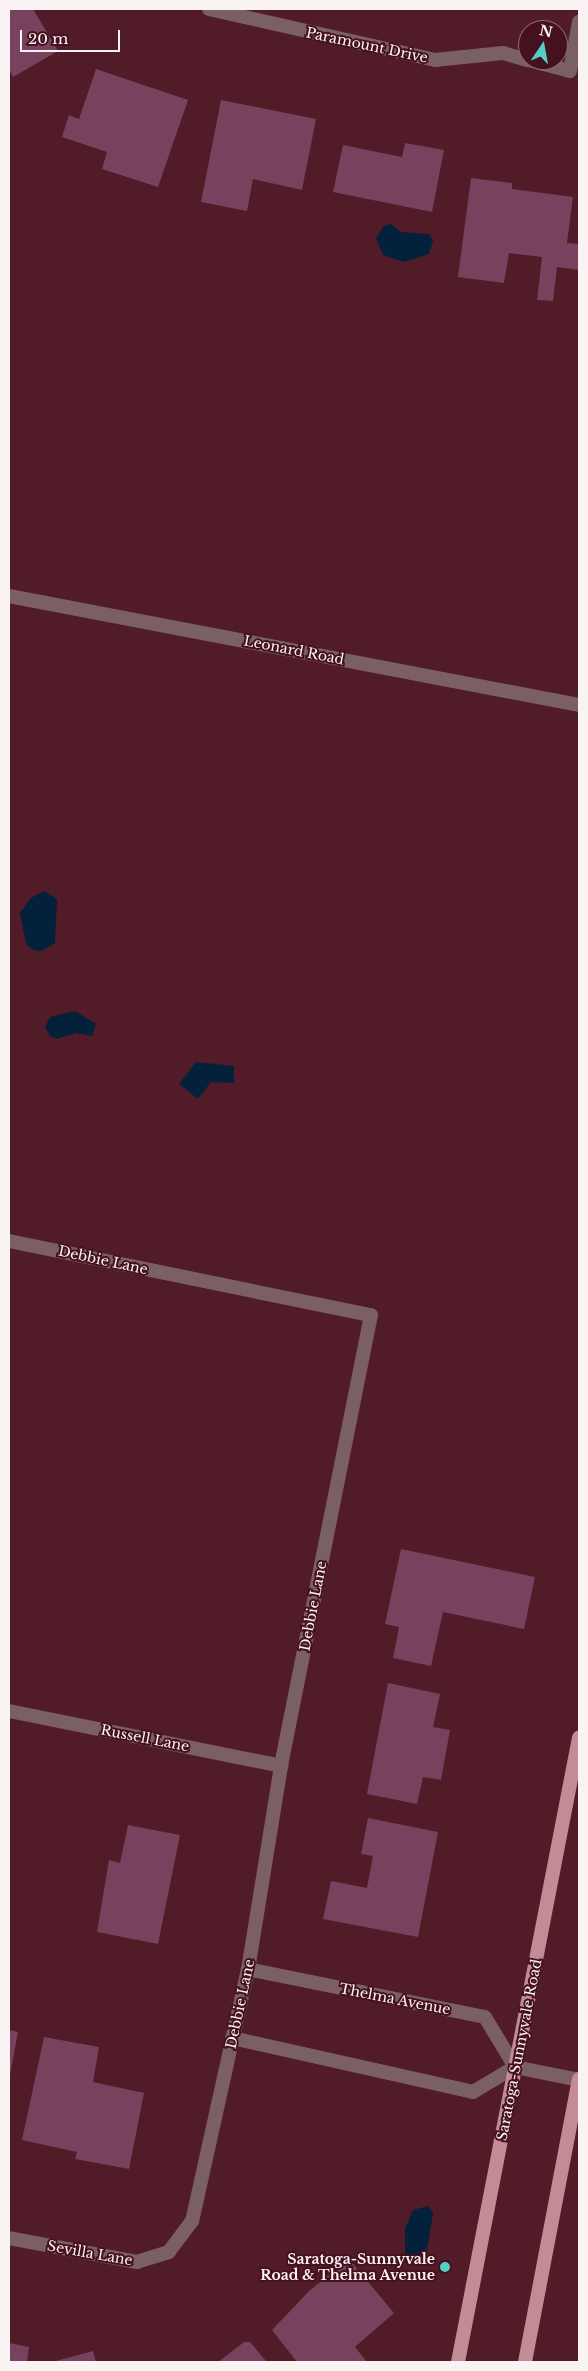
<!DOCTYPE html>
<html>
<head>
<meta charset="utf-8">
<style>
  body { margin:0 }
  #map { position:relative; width:588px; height:2371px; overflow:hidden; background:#511b28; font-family:"Libre Baskerville",serif }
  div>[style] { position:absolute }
  .water>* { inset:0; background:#03213b }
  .building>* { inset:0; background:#77425d }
  .minor>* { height:14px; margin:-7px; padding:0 7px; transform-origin:7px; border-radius:7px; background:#7a5f63 }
  .primary>* { height:14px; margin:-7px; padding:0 7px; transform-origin:7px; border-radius:7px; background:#c38b94 }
  .dots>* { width:14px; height:14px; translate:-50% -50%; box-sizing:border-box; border:2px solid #45111e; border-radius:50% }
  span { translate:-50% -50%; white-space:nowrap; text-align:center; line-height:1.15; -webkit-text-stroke:4px #45111e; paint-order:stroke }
  .street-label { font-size:14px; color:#faf3f4 }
  .poi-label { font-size:14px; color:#faf3f4; font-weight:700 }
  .right { translate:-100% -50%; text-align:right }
  .frame { position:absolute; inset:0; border:10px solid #faf3f4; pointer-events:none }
  .north { position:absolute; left:518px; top:20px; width:50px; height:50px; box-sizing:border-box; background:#45111e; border:1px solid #8d6b74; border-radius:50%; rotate:12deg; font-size:14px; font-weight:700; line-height:20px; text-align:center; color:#faf3f4 }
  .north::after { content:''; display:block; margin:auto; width:18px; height:22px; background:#55cec6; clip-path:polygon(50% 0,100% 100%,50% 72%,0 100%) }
  .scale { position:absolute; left:20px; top:30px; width:100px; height:22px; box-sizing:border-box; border:2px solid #faf3f4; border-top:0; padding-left:6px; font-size:15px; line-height:18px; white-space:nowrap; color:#faf3f4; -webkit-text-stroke:4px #45111e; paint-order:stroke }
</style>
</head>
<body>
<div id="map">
  <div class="water">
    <div style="clip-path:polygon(391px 224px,401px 232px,429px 234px,433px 241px,429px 254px,404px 262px,383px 255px,376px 238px,384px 226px)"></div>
    <div style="clip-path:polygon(44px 891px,57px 899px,55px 943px,42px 951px,33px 950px,26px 944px,20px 913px,31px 898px)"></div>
    <div style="clip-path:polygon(75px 1011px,96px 1024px,92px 1036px,76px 1033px,57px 1039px,50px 1036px,45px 1027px,50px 1017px)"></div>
    <div style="clip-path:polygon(196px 1062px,234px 1066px,234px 1083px,211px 1082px,198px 1099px,179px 1084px)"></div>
    <div style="clip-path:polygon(428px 2206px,433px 2213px,427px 2250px,420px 2262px,405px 2258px,405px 2229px,413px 2210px)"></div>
  </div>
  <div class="building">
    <div style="clip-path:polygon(9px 9px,33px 9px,58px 51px,13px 77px,9px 70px)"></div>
    <div style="clip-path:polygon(96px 69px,188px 100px,158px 187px,102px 169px,107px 152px,62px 137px,69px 115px,79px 119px)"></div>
    <div style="clip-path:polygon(221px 100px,316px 119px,302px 190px,253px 179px,247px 211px,201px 202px)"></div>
    <div style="clip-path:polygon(405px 143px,444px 150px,432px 212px,333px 192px,343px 145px,402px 157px)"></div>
    <div style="clip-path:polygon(471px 178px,512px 183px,512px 189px,573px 197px,567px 243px,579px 244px,578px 270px,557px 267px,553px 301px,537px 300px,542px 257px,509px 253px,504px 283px,458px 277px)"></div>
    <div style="clip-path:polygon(401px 1549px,535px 1577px,524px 1629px,443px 1612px,431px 1666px,393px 1658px,399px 1627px,385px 1624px)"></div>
    <div style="clip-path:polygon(388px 1683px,440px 1694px,433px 1727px,450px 1730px,441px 1780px,423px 1777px,417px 1804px,367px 1794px)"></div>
    <div style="clip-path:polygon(368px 1818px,438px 1832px,418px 1937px,323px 1919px,331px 1881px,367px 1888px,373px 1856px,361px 1854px)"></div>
    <div style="clip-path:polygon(128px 1825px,180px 1835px,158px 1944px,97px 1932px,109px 1860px,120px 1863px)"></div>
    <div style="clip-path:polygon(9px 2030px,18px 2032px,10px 2075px,9px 2074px)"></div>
    <div style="clip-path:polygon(44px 2037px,99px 2047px,93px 2082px,144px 2093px,129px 2169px,75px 2159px,77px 2152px,22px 2140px)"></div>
    <div style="clip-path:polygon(349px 2259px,394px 2313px,355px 2347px,367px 2362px,297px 2362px,272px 2330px,309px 2291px)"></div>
    <div style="clip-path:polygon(244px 2342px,250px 2342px,267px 2362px,218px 2362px)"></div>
    <div style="clip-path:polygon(9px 2343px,29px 2347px,27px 2362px,9px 2362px)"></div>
    <div style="clip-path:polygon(93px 2351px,96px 2362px,52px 2362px)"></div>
  </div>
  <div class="minor">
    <div style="left:209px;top:9px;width:232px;rotate:12.7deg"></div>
    <div style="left:435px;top:60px;width:68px;rotate:-5.9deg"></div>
    <div style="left:503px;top:53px;width:26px;rotate:16deg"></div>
    <div style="left:529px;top:60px;width:42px;rotate:15deg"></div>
    <div style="left:570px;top:71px;width:50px;rotate:-79.6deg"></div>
    <div style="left:9px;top:596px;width:580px;rotate:10.83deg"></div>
    <div style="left:9px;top:1241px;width:369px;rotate:11.6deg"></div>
    <div style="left:371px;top:1315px;width:460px;rotate:101.3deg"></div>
    <div style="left:281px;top:1766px;width:206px;rotate:99.2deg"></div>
    <div style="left:248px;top:1969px;width:258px;rotate:102.5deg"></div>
    <div style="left:192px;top:2221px;width:39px;rotate:127deg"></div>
    <div style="left:169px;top:2252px;width:34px;rotate:163deg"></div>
    <div style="left:137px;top:2262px;width:130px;rotate:-169.4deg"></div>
    <div style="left:9px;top:1711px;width:278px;rotate:11.4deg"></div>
    <div style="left:232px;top:2038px;width:247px;rotate:12.6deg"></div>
    <div style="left:473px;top:2092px;width:49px;rotate:-30.8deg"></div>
    <div style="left:515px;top:2067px;width:58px;rotate:-121deg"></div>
    <div style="left:485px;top:2017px;width:242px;rotate:-168.6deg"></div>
    <div style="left:515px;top:2067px;width:65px;rotate:11.5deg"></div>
  </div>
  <div class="primary">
    <div style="left:458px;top:2362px;width:636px;rotate:-79.03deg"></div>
    <div style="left:525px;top:2362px;width:288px;rotate:-79.2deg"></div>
  </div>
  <div class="dots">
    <div style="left:445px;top:2267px;background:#55cec6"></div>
  </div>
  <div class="street-label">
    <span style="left:367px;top:45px;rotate:12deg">Paramount Drive</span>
    <span style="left:294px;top:650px;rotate:11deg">Leonard Road</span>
    <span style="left:103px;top:1260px;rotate:12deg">Debbie Lane</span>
    <span style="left:313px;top:1606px;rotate:-79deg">Debbie Lane</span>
    <span style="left:145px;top:1738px;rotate:11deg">Russell Lane</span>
    <span style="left:395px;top:1999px;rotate:11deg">Thelma Avenue</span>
    <span style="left:240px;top:2004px;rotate:-78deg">Debbie Lane</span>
    <span style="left:519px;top:2050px;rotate:-79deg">Saratoga-Sunnyvale Road</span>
    <span style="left:90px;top:2253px;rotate:10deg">Sevilla Lane</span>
  </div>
  <div class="poi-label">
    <span class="right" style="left:435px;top:2267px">Saratoga-Sunnyvale<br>Road &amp; Thelma Avenue</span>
  </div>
  <div class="frame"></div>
  <div class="north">N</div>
  <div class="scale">20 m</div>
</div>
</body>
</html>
